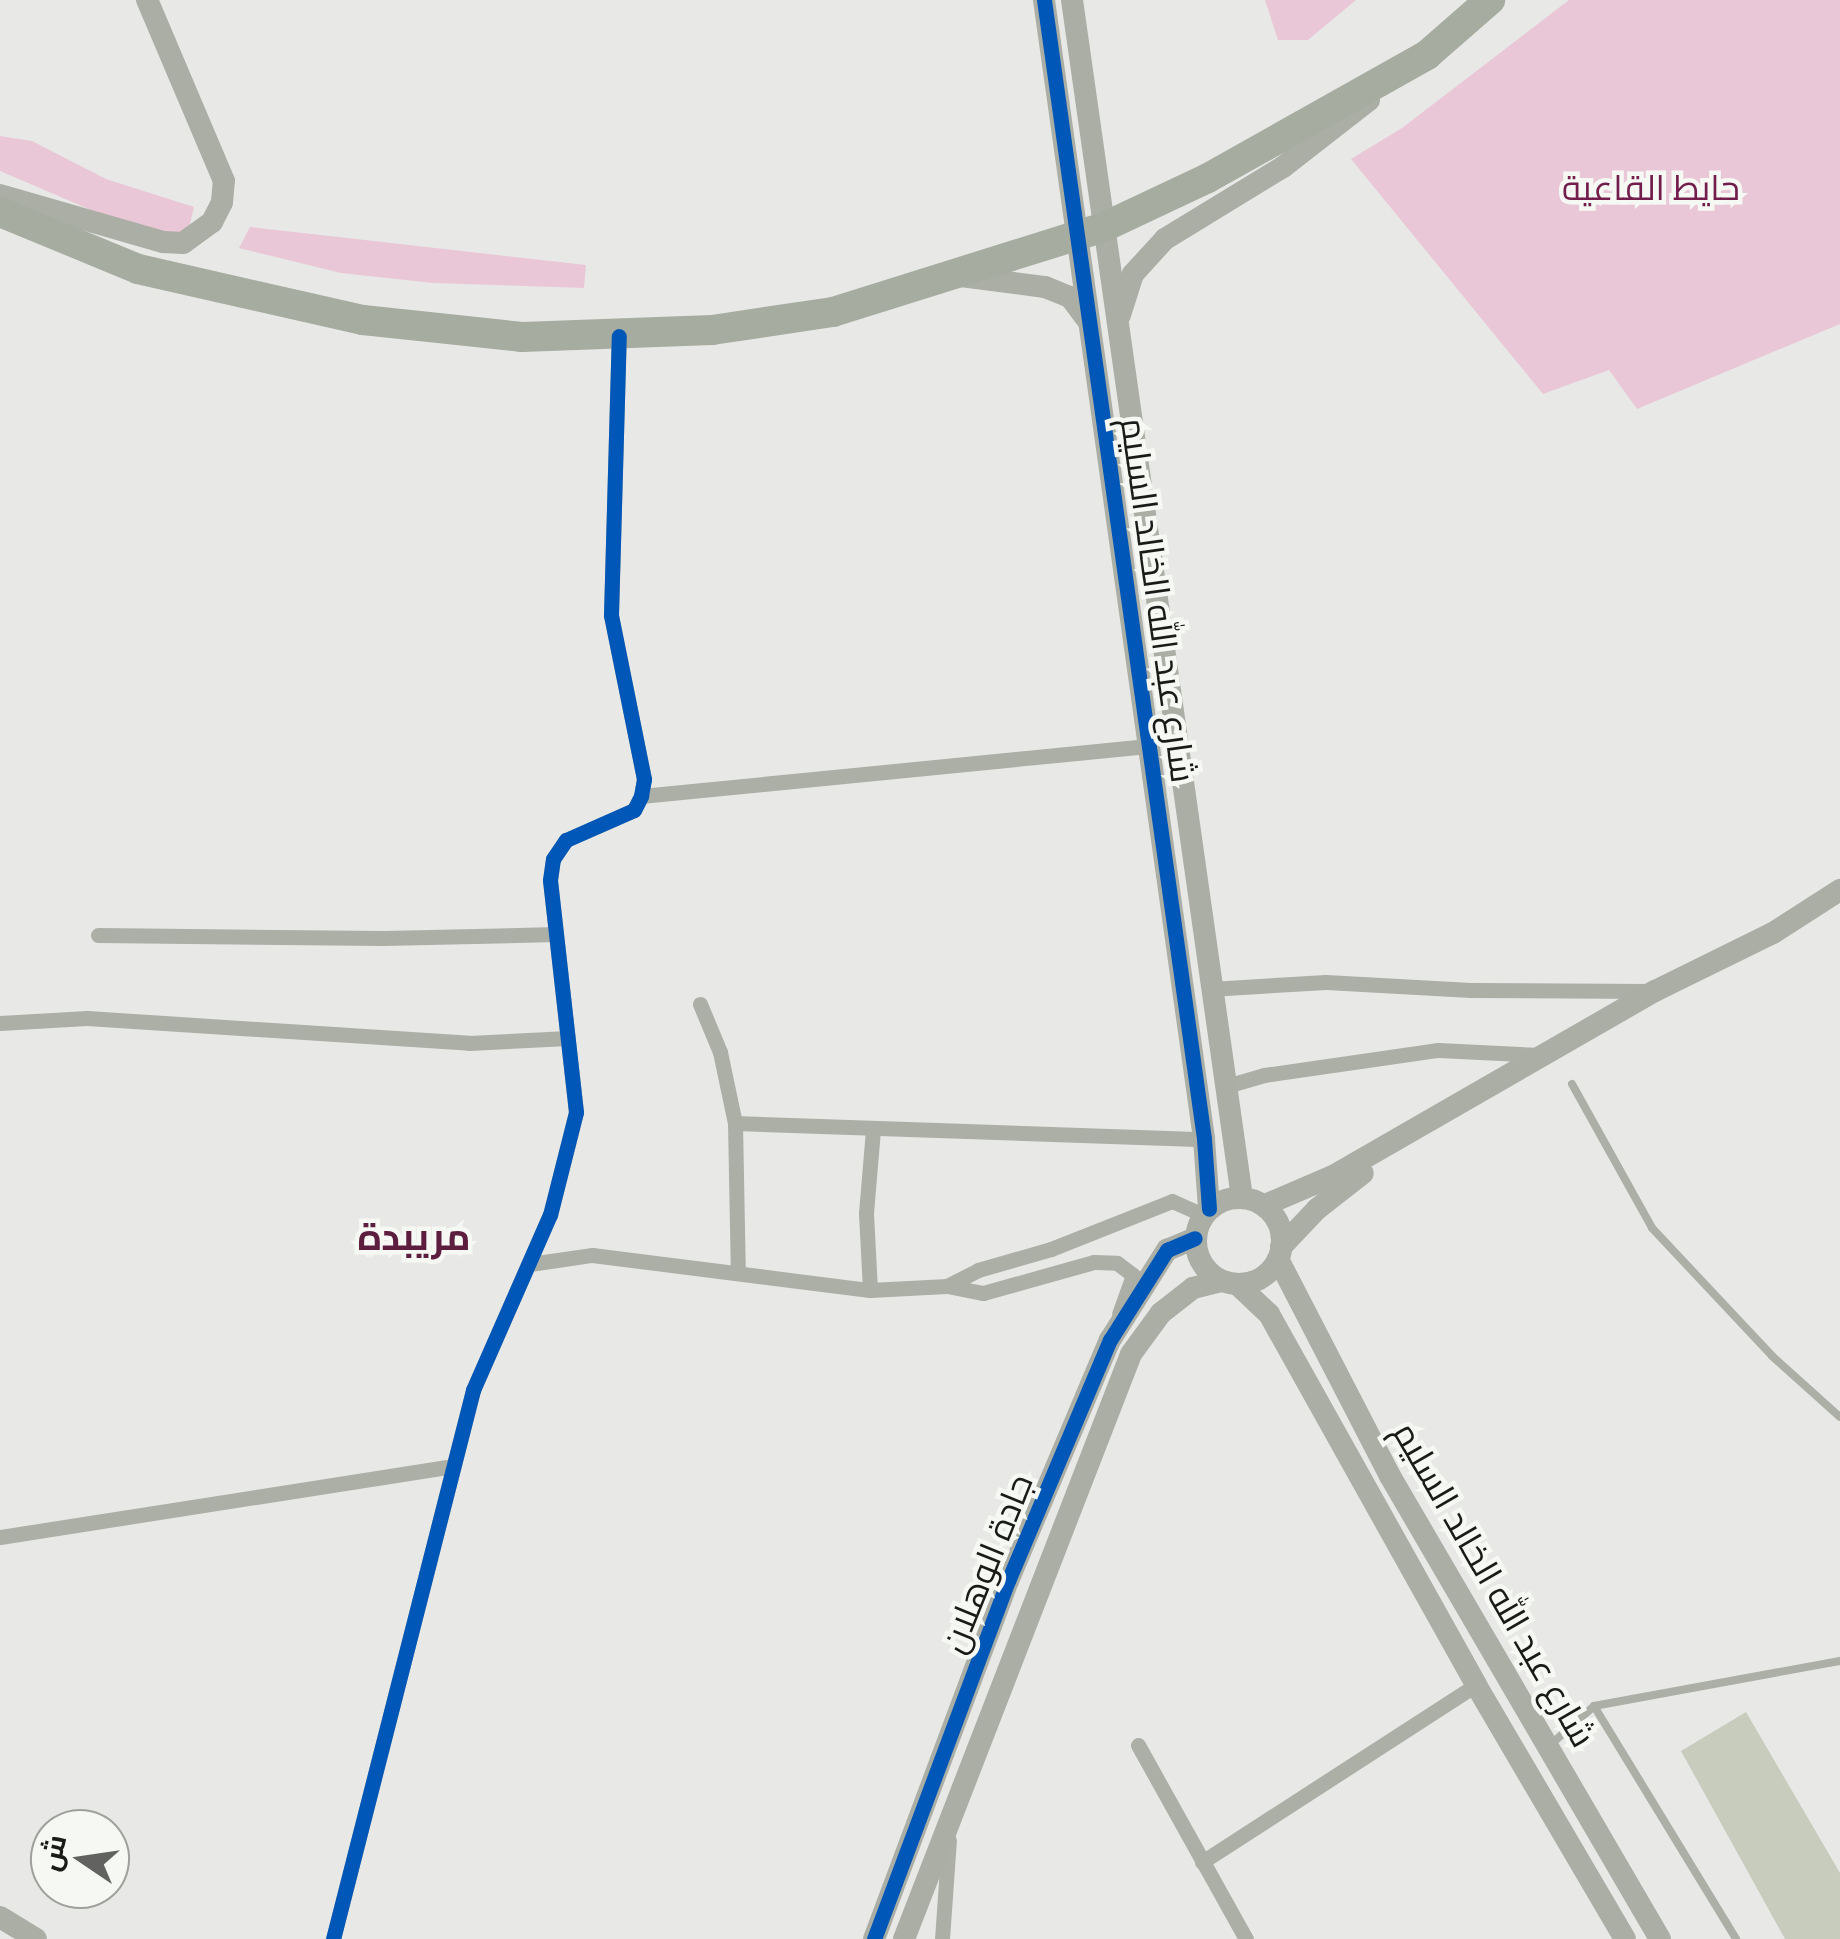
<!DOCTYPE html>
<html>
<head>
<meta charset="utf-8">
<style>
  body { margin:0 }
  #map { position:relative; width:1840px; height:1939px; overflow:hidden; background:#e8e9e7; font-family:Ubuntu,Cairo,sans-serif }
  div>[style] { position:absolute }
  .green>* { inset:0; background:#e9c7d6 }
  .building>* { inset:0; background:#c7ccbd }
  .lane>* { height:8px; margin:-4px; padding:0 4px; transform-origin:4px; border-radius:4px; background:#acafa6 }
  .street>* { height:15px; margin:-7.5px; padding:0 7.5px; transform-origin:7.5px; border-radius:7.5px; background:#acafa6 }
  .secondary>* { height:22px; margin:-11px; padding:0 11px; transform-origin:11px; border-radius:11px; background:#abaea5 }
  .secondary>.ring { margin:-11px; padding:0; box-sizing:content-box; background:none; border:22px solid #abaea5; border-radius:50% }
  .highway>* { height:30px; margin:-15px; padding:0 15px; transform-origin:15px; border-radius:15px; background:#a7aca0 }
  .cycleway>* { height:15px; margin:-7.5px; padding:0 7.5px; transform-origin:7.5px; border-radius:7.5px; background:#0057b8 }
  span { translate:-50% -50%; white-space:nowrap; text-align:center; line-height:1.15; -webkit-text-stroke:9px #f6f8f3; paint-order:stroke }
  .park-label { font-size:35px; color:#731d4d }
  .street-label { font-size:35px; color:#1a1b19 }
  .neighbourhood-label { font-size:38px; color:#5c1d3e; font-weight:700 }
  .north { position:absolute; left:30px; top:1809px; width:100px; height:100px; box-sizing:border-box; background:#f6f8f3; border:2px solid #9ea09c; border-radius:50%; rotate:283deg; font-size:28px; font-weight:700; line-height:40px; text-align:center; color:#1a1b19 }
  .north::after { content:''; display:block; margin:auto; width:35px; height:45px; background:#626361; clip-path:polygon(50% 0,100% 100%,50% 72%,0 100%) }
</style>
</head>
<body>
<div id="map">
  <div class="green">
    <div style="clip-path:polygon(1265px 0,1356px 0,1308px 40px,1278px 40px)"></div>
    <div style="clip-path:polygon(1569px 0,1840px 0,1840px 324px,1637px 409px,1609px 370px,1543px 394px,1351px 159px,1402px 128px)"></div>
    <div style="clip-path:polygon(0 136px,32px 141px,106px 179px,194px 207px,189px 228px,175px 238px,112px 219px,0 171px)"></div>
    <div style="clip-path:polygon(250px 227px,586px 265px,584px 288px,433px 283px,341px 273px,239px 248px)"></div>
  </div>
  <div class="building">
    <div style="clip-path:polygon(1746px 1712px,1840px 1873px,1840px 1939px,1785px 1939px,1681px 1751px)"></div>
  </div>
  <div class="lane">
    <div style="left:1572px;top:1084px;width:165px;rotate:60.9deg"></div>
    <div style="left:1652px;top:1228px;width:175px;rotate:46.8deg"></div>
    <div style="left:1772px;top:1356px;width:91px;rotate:41.9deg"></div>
    <div style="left:1594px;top:1706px;width:273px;rotate:58.6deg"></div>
    <div style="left:1549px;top:1746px;width:60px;rotate:-41.6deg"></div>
    <div style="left:1594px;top:1706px;width:250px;rotate:-10.4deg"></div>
  </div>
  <div class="street">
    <div style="left:641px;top:796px;width:509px;rotate:-5.63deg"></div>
    <div style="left:98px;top:935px;width:285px;rotate:0.6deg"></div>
    <div style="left:383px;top:938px;width:173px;rotate:-1.3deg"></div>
    <div style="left:1210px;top:989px;width:116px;rotate:-3.5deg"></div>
    <div style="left:1326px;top:982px;width:145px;rotate:3.2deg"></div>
    <div style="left:1471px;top:990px;width:179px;rotate:0.3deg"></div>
    <div style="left:700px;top:1004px;width:52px;rotate:67.4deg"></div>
    <div style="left:720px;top:1052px;width:73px;rotate:78.1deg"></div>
    <div style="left:735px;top:1123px;width:150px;rotate:88.9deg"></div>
    <div style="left:0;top:1023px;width:87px;rotate:-3.3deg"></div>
    <div style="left:87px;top:1018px;width:383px;rotate:3.7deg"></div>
    <div style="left:469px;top:1043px;width:99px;rotate:-2.9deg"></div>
    <div style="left:1223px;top:1087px;width:43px;rotate:-16.3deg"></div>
    <div style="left:1264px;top:1075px;width:176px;rotate:-8.2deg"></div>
    <div style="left:1438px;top:1050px;width:101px;rotate:2.8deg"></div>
    <div style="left:735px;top:1123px;width:469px;rotate:2deg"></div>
    <div style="left:530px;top:1264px;width:63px;rotate:-8.3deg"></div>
    <div style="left:592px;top:1255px;width:280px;rotate:7.2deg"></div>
    <div style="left:870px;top:1290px;width:77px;rotate:-3deg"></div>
    <div style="left:947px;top:1286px;width:37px;rotate:11deg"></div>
    <div style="left:983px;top:1293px;width:115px;rotate:-15.6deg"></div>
    <div style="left:1094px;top:1262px;width:23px;rotate:2deg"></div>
    <div style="left:1117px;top:1263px;width:20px;rotate:37deg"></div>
    <div style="left:1133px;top:1275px;width:41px;rotate:109.7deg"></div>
    <div style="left:947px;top:1286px;width:35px;rotate:-27deg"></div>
    <div style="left:978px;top:1270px;width:76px;rotate:-16deg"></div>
    <div style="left:1051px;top:1249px;width:130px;rotate:-21.6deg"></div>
    <div style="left:1172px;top:1201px;width:35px;rotate:24deg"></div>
    <div style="left:870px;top:1290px;width:77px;rotate:-93deg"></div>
    <div style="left:866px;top:1213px;width:83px;rotate:-85.2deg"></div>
    <div style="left:0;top:1537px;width:459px;rotate:-8.9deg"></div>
    <div style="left:1138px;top:1745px;width:222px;rotate:60.9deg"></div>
    <div style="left:1202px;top:1862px;width:326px;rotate:-32.9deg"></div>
    <div style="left:333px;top:1939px;width:567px;rotate:-75.69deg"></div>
    <div style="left:473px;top:1390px;width:191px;rotate:-66.3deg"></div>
    <div style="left:550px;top:1215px;width:106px;rotate:-75.8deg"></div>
    <div style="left:576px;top:1112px;width:233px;rotate:-96.4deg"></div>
    <div style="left:550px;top:880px;width:21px;rotate:-82deg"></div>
    <div style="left:553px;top:859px;width:23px;rotate:-56deg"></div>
    <div style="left:566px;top:840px;width:74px;rotate:-23.8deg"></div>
    <div style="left:634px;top:810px;width:16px;rotate:-63deg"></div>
    <div style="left:641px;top:796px;width:17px;rotate:-80deg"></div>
    <div style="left:644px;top:779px;width:167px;rotate:-101.4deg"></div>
    <div style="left:611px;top:615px;width:279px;rotate:-88.4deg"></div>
    <div style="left:942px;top:1939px;width:99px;rotate:-86deg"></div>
  </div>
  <div class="secondary">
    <div style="left:1044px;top:0;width:1150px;rotate:82deg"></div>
    <div style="left:1204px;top:1139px;width:70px;rotate:85.9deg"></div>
    <div style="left:1072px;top:0;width:1209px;rotate:81.92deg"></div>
    <div style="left:0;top:195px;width:170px;rotate:16.1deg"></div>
    <div style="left:163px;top:242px;width:20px;rotate:3deg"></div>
    <div style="left:183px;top:243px;width:36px;rotate:-36deg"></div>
    <div style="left:212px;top:222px;width:22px;rotate:-63deg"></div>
    <div style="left:222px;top:202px;width:21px;rotate:-85deg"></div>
    <div style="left:224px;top:181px;width:197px;rotate:-113deg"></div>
    <div style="left:961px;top:276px;width:85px;rotate:7.5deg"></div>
    <div style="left:1045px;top:287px;width:27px;rotate:22deg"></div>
    <div style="left:1070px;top:297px;width:30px;rotate:53deg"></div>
    <div style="left:1120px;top:315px;width:43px;rotate:-72.4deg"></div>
    <div style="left:1133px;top:274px;width:47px;rotate:-47.6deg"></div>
    <div style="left:1165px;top:239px;width:138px;rotate:-31.4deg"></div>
    <div style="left:1283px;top:167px;width:109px;rotate:-37.9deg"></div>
    <div class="ring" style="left:1196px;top:1198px;width:64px;height:64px"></div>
    <div style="left:1265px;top:1205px;width:74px;rotate:-23.1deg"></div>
    <div style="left:1333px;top:1176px;width:371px;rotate:-29.9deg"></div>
    <div style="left:1655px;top:991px;width:131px;rotate:-26.2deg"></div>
    <div style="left:1773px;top:933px;width:80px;rotate:-32.7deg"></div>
    <div style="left:1281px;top:1247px;width:52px;rotate:-46.5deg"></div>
    <div style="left:1317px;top:1209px;width:58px;rotate:-38deg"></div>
    <div style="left:1278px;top:1259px;width:244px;rotate:62.7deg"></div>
    <div style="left:1390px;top:1476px;width:536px;rotate:59.75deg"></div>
    <div style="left:1237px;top:1284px;width:44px;rotate:43.2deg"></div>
    <div style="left:1269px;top:1314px;width:425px;rotate:60.8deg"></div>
    <div style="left:1476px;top:1685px;width:294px;rotate:59.6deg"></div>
    <div style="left:0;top:1917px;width:42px;rotate:31.4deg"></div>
    <div style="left:874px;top:1939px;width:382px;rotate:-69.5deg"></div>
    <div style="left:1008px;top:1581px;width:262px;rotate:-67.1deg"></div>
    <div style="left:1110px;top:1340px;width:107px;rotate:-57.7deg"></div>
    <div style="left:1167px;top:1250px;width:30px;rotate:-23deg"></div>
    <div style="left:904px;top:1939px;width:627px;rotate:-68.79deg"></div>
    <div style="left:1131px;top:1354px;width:51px;rotate:-53.8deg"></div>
    <div style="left:1161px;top:1313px;width:41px;rotate:-38deg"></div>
    <div style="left:1193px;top:1288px;width:30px;rotate:-14deg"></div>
  </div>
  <div class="highway">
    <div style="left:0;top:212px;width:149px;rotate:22.4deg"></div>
    <div style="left:138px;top:269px;width:231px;rotate:12.8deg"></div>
    <div style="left:363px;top:320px;width:160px;rotate:6.1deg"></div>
    <div style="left:522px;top:337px;width:190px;rotate:-2.1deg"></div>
    <div style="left:712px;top:330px;width:122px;rotate:-8.5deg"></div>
    <div style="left:833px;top:312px;width:284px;rotate:-17.4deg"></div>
    <div style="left:1104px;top:227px;width:115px;rotate:-25.2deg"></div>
    <div style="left:1208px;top:178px;width:251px;rotate:-29.3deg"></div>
    <div style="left:1427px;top:55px;width:84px;rotate:-41.1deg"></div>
  </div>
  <div class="cycleway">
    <div style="left:1044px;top:0;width:1150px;rotate:82deg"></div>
    <div style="left:1204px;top:1139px;width:70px;rotate:85.9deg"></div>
    <div style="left:333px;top:1939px;width:567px;rotate:-75.69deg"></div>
    <div style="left:473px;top:1390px;width:191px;rotate:-66.3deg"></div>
    <div style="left:550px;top:1215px;width:106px;rotate:-75.8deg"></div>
    <div style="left:576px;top:1112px;width:233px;rotate:-96.4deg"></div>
    <div style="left:550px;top:880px;width:21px;rotate:-82deg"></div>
    <div style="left:553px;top:859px;width:23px;rotate:-56deg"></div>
    <div style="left:566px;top:840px;width:74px;rotate:-23.8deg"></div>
    <div style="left:634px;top:810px;width:16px;rotate:-63deg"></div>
    <div style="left:641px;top:796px;width:17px;rotate:-80deg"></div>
    <div style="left:644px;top:779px;width:167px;rotate:-101.4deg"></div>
    <div style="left:611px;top:615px;width:279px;rotate:-88.4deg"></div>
    <div style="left:874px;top:1939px;width:382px;rotate:-69.5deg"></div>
    <div style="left:1008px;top:1581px;width:262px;rotate:-67.1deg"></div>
    <div style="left:1110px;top:1340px;width:107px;rotate:-57.7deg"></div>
    <div style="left:1167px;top:1250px;width:30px;rotate:-23deg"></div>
  </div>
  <div class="park-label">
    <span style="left:1651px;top:187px">حايط القاعية</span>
  </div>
  <div class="street-label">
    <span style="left:1159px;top:600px;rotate:82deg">شارع عبد الله الخالد السليم</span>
    <span style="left:986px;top:1563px;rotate:-68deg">جادة الوهلان</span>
    <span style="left:1495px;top:1584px;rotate:60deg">شارع عبد الله الخالد السليم</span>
  </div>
  <div class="neighbourhood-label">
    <span style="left:414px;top:1237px">مريبدة</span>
  </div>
  <div class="north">ش</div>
</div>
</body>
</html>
